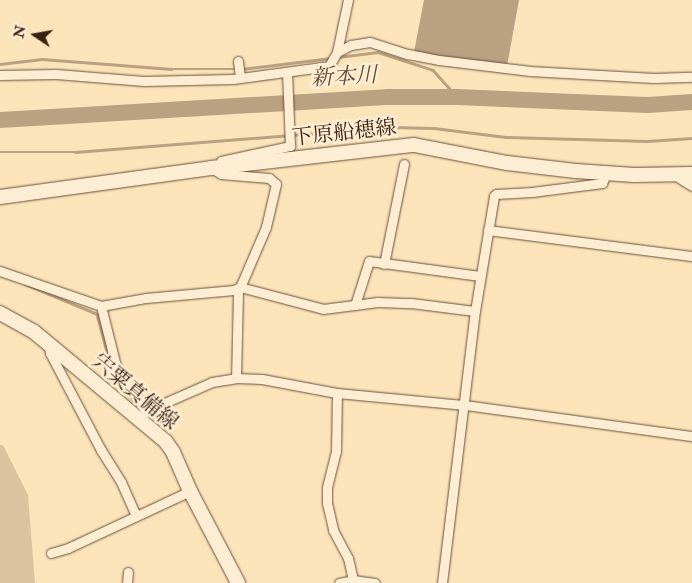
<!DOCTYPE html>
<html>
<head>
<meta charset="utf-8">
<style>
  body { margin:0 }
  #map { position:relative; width:692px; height:583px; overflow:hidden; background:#fce4ba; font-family:"IM FELL Double Pica","Noto Serif JP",serif }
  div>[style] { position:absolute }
  .green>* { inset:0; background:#dbc39e }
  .water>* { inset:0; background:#baa181 }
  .stream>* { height:2.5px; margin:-1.25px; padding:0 1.25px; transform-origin:1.25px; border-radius:1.25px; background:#baa181 }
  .river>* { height:16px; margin:-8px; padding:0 8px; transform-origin:8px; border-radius:8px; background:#baa181 }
  .roads { filter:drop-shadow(0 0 1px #6a503d) drop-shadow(0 0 1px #6a503d) }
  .street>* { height:9px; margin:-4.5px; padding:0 4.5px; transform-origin:4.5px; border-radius:4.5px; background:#fdedd2 }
  .secondary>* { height:14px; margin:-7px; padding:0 7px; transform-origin:7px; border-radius:7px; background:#fdedd2 }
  span { translate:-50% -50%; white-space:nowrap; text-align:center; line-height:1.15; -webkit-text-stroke:5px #fdedd2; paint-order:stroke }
  .street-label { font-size:21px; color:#3a1f13 }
  .water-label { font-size:22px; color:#674c3a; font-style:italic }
  .north { position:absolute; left:10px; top:10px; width:50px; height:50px; -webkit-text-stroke:4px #fdedd2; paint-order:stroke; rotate:282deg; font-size:14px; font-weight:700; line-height:20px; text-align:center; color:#3a1f13 }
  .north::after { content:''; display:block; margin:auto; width:18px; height:22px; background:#3a1f13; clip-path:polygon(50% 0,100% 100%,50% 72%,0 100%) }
</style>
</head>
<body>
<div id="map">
  <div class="green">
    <div style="clip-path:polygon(0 445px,3px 445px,28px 495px,35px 583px,0 583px)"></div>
  </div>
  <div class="water">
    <div style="clip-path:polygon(424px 0,519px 0,507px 66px,414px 52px)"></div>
  </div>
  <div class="stream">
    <div style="left:338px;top:57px;width:40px;rotate:-7.1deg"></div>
    <div style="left:378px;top:52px;width:58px;rotate:18.1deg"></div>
    <div style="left:433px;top:70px;width:36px;rotate:48deg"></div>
    <div style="left:0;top:64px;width:42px;rotate:-6.8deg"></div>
    <div style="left:42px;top:59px;width:130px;rotate:4.4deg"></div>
    <div style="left:172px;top:69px;width:69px"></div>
    <div style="left:241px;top:69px;width:90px;rotate:-7deg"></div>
    <div style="left:0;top:152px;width:75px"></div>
    <div style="left:75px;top:152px;width:316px;rotate:-4.5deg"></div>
    <div style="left:390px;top:127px;width:44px;rotate:1.3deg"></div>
    <div style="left:434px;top:128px;width:72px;rotate:7.2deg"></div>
    <div style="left:505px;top:137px;width:142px;rotate:1.6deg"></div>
    <div style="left:647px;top:141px;width:45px;rotate:-3.8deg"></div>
    <div style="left:25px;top:284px;width:78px;rotate:22.6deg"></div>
    <div style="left:97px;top:314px;width:51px;rotate:75.1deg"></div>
    <div style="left:110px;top:363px;width:36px;rotate:58deg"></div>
  </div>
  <div class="river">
    <div style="left:0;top:120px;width:390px;rotate:-3.4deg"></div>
    <div style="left:389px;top:97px;width:68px"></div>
    <div style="left:457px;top:97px;width:191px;rotate:2.4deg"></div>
    <div style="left:648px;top:105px;width:44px;rotate:-3.9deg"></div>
  </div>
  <div class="roads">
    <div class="street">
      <div style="left:337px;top:52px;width:16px;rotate:-27deg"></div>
      <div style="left:351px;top:45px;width:19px;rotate:-9deg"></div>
      <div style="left:370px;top:42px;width:40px;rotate:18deg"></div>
      <div style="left:408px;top:54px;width:32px;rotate:11deg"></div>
      <div style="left:439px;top:60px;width:92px;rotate:6.9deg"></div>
      <div style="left:530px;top:71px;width:124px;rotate:3.2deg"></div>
      <div style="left:654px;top:78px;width:38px;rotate:-2deg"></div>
      <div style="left:238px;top:61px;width:17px;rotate:83deg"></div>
      <div style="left:0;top:75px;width:56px;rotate:-1deg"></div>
      <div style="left:56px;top:74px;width:88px;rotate:4.5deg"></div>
      <div style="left:144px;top:81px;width:89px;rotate:-1.3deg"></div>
      <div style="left:233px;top:79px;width:97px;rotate:-7.7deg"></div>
      <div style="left:329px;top:66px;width:16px;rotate:-60deg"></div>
      <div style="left:337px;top:52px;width:53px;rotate:-78.1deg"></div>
      <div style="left:221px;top:161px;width:71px;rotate:-12.3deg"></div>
      <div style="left:290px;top:146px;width:74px;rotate:-92.3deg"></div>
      <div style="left:213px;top:169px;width:9px;rotate:32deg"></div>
      <div style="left:221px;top:174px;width:48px;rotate:4.8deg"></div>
      <div style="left:269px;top:178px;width:9px;rotate:41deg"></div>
      <div style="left:276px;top:184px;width:44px;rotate:103.1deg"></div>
      <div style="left:266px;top:227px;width:71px;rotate:113.3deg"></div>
      <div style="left:238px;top:292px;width:86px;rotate:91.3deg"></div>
      <div style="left:236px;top:378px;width:26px;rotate:2deg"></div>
      <div style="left:262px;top:379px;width:76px;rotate:10.6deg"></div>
      <div style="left:337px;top:393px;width:129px;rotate:5.4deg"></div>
      <div style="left:465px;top:405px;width:229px;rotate:7.8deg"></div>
      <div style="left:676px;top:176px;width:19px;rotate:32deg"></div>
      <div style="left:488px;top:230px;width:206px;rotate:7.3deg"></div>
      <div style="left:384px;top:264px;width:102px;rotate:-78.7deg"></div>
      <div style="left:0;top:271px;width:107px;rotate:19.1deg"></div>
      <div style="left:101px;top:306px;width:46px;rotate:-10.1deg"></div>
      <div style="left:146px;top:298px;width:88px;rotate:-5.2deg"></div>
      <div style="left:234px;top:290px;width:7px;rotate:-27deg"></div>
      <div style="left:240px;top:287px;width:86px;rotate:14.8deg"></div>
      <div style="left:323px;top:309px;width:55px;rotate:-7.3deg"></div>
      <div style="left:378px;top:302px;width:33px;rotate:2deg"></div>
      <div style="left:411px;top:303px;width:64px;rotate:7.1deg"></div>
      <div style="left:355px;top:305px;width:46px;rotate:-72.3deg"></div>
      <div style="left:369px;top:261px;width:112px;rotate:7.7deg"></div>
      <div style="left:101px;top:306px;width:62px;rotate:76deg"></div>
      <div style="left:116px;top:366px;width:54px;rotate:56.3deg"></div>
      <div style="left:49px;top:345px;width:8px;rotate:83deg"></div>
      <div style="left:50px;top:353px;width:110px;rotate:62.3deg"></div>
      <div style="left:101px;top:450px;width:38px;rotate:58deg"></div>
      <div style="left:121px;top:482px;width:36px;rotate:66deg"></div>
      <div style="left:337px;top:393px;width:58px;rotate:91deg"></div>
      <div style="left:336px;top:451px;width:38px;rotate:104deg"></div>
      <div style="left:327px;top:488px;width:15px;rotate:90deg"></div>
      <div style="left:327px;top:503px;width:28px;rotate:77deg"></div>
      <div style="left:333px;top:530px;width:32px;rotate:62deg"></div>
      <div style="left:348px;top:558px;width:23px;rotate:77deg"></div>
      <div style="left:142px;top:416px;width:6px;rotate:-51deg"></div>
      <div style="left:146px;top:411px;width:72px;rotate:-23.7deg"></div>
      <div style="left:212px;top:382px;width:24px;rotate:-9deg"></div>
      <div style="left:51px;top:553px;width:18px;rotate:-16deg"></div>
      <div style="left:68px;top:548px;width:135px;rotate:-25deg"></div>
      <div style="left:127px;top:583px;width:11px;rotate:-85deg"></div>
      <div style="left:339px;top:583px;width:14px;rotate:-12deg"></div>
      <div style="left:353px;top:580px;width:22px;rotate:8deg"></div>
      <div style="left:442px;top:583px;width:274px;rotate:-83.1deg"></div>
      <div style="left:475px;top:311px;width:117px;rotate:-80.6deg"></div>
      <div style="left:494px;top:196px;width:3px;rotate:-45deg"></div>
      <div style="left:496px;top:194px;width:36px;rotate:-3deg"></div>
      <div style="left:532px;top:192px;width:71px;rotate:-7.3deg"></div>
      <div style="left:602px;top:183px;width:10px;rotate:-66deg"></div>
    </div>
    <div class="secondary">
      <div style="left:0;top:197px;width:213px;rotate:-7.8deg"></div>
      <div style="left:211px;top:168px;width:204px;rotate:-6.5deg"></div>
      <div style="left:414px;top:145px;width:95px;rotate:11deg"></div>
      <div style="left:507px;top:163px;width:69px;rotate:6.6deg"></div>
      <div style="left:576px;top:171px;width:58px;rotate:3.9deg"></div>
      <div style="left:634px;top:175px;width:58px;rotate:-1deg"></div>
      <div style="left:0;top:313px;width:38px;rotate:29deg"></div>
      <div style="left:33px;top:331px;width:173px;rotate:39.8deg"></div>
      <div style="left:166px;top:442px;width:12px;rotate:55deg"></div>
      <div style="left:173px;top:452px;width:43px;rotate:66.4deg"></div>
      <div style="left:190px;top:491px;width:104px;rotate:62.4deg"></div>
    </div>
  </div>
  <div class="street-label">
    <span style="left:344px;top:133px;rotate:-6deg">下原船穂線</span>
    <span style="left:135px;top:392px;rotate:40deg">宍粟真備線</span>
  </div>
  <div class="water-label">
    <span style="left:344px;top:77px;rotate:-3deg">新本川</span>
  </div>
  <div class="north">N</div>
</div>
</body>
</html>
